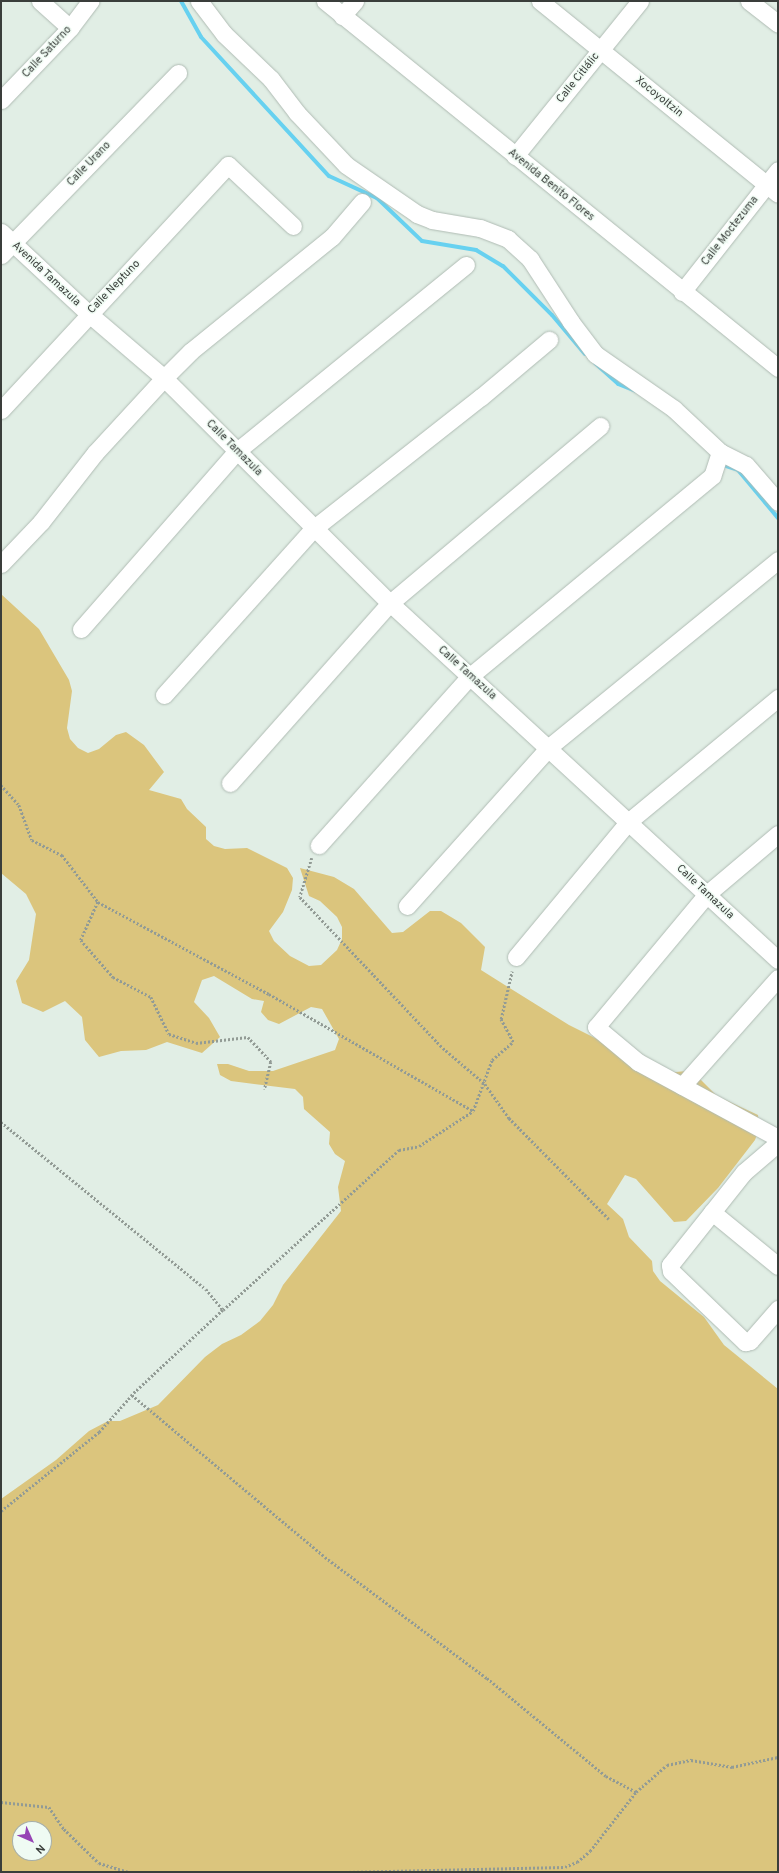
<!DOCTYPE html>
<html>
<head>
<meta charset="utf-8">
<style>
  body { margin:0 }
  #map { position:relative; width:779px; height:1873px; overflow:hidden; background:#e1eee5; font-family:Overpass,sans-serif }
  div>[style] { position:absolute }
  .green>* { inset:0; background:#dbc57d }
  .stream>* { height:4px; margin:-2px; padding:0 2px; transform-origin:2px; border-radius:2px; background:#67d1f0 }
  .path>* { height:2.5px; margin-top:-1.25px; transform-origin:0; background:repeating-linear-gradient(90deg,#929b95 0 2px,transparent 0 4px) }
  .roads { filter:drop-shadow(0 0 1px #afbbb3) drop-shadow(0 0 1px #afbbb3) }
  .street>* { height:17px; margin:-8.5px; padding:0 8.5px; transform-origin:8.5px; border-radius:8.5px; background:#fff }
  span { translate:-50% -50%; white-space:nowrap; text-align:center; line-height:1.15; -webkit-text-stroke:3px #effbf3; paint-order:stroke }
  .street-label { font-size:11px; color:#3a3e3b }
  .frame { position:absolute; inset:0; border:2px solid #3a3e3b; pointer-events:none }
  .north { position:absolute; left:12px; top:1821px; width:40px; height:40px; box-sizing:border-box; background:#effbf3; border:1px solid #a7afa9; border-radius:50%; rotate:135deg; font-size:11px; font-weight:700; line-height:16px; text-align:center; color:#3a3e3b }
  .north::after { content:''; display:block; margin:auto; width:14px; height:18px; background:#9645b5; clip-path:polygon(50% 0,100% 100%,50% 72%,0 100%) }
</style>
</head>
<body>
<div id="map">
  <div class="green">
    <div style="clip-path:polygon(evenodd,1px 594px,39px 629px,69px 680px,72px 691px,67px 728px,70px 739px,78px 748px,88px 753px,99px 749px,116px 735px,126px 732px,144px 745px,164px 772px,149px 790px,181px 799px,187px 809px,206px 827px,206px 839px,214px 846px,225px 849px,247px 848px,287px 868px,293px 878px,292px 890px,283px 912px,269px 931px,274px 941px,290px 956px,309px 966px,321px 965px,337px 950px,342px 939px,342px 927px,337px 917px,320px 901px,309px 896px,300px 868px,334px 877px,354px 889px,392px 933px,403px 932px,430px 911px,441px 911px,461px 923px,485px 947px,481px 970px,569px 1025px,665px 1073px,687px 1071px,697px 1076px,717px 1096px,758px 1115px,759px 1129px,755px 1140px,718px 1188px,686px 1221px,674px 1222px,636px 1179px,625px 1175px,607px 1204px,623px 1219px,629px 1237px,652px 1261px,653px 1271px,660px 1281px,704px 1317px,724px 1345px,778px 1389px,778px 1872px,1px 1872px,1px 1499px,56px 1460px,89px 1431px,108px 1421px,120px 1421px,158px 1405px,205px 1357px,222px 1344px,241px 1335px,260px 1321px,273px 1305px,283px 1285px,341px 1211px,338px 1187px,345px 1161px,335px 1154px,329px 1144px,330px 1132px,304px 1109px,303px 1097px,295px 1089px,231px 1081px,220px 1075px,217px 1064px,228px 1064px,249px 1071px,273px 1071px,335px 1050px,339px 1039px,322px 1009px,311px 1007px,279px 1024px,268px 1020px,261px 1012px,264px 1001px,252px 999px,214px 976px,202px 980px,194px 1002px,209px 1018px,220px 1037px,202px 1053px,167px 1042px,146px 1050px,121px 1051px,99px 1057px,85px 1040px,82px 1017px,65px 1001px,43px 1012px,22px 1003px,16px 981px,29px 960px,36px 914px,26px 894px,1px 873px,1px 594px,20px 1829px,44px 1829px,44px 1853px,20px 1853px,20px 1829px)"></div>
  </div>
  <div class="stream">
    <div style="left:181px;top:1px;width:41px;rotate:60.9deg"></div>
    <div style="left:201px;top:37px;width:189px;rotate:47.4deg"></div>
    <div style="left:329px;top:176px;width:53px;rotate:24.6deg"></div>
    <div style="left:377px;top:198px;width:62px;rotate:43.7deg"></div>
    <div style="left:422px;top:241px;width:55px;rotate:9.5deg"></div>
    <div style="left:476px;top:250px;width:31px;rotate:31deg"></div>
    <div style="left:503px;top:266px;width:69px;rotate:45deg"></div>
    <div style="left:552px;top:315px;width:51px;rotate:49.8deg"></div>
    <div style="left:595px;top:363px;width:31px;rotate:42deg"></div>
    <div style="left:618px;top:384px;width:19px;rotate:21deg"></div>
    <div style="left:720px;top:464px;width:19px;rotate:18deg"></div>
    <div style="left:738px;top:470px;width:62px;rotate:50.2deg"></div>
  </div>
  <div class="path">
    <div style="left:1px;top:785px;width:27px;rotate:48deg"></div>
    <div style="left:19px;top:805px;width:37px;rotate:70deg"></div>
    <div style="left:32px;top:840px;width:34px;rotate:27deg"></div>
    <div style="left:62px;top:855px;width:59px;rotate:52.5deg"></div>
    <div style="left:98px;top:902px;width:42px;rotate:114.1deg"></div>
    <div style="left:81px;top:940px;width:49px;rotate:49.1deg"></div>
    <div style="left:113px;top:977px;width:43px;rotate:27.8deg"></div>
    <div style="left:151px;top:997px;width:41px;rotate:64.1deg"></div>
    <div style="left:169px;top:1034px;width:28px;rotate:18deg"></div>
    <div style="left:196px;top:1043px;width:52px;rotate:-6.6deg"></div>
    <div style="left:248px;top:1037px;width:34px;rotate:47deg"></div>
    <div style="left:271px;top:1062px;width:28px;rotate:103deg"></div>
    <div style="left:312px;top:858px;width:41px;rotate:107.1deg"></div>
    <div style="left:300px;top:897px;width:208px;rotate:46.6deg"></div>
    <div style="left:443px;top:1048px;width:55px;rotate:40.6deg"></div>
    <div style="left:485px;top:1084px;width:42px;rotate:54.8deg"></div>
    <div style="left:509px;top:1118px;width:142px;rotate:45.3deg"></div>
    <div style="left:98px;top:902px;width:194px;rotate:28.3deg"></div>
    <div style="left:269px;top:994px;width:235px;rotate:29.8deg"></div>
    <div style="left:1px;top:1122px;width:264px;rotate:39.2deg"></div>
    <div style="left:206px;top:1289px;width:27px;rotate:51deg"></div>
    <div style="left:223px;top:1310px;width:125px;rotate:137deg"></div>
    <div style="left:132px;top:1395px;width:252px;rotate:40deg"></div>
    <div style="left:325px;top:1557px;width:202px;rotate:36.8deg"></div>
    <div style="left:487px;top:1678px;width:154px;rotate:39.5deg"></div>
    <div style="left:606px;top:1776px;width:34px;rotate:28deg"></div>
    <div style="left:223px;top:1310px;width:238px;rotate:-42.3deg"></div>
    <div style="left:399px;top:1150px;width:20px;rotate:-11deg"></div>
    <div style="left:419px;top:1146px;width:64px;rotate:-32.9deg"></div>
    <div style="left:473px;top:1111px;width:54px;rotate:-69.6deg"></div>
    <div style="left:492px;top:1060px;width:28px;rotate:-41deg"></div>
    <div style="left:513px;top:1042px;width:26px;rotate:-118deg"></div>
    <div style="left:501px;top:1019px;width:49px;rotate:-77.1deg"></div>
    <div style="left:1px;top:1511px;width:126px;rotate:-38.9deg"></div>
    <div style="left:99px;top:1432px;width:50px;rotate:-48.3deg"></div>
    <div style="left:1px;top:1802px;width:48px;rotate:5.9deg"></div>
    <div style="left:49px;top:1807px;width:27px;rotate:56deg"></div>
    <div style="left:64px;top:1829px;width:49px;rotate:44.2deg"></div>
    <div style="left:99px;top:1863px;width:31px;rotate:17deg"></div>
    <div style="left:345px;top:1872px;width:220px;rotate:-1.3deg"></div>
    <div style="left:565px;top:1867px;width:13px;rotate:-23deg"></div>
    <div style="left:577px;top:1862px;width:17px;rotate:-40deg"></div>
    <div style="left:590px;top:1851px;width:75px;rotate:-52.1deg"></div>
    <div style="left:636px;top:1792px;width:41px;rotate:-41.1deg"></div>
    <div style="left:667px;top:1765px;width:25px;rotate:-12deg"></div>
    <div style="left:691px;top:1760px;width:42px;rotate:9.7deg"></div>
    <div style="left:732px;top:1767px;width:47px;rotate:-12.3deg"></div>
  </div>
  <div class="roads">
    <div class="street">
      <div style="left:40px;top:1px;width:40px;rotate:42deg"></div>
      <div style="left:199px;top:1px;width:41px;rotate:52.9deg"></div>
      <div style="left:224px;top:34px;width:65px;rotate:43.8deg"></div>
      <div style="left:271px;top:79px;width:43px;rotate:52.6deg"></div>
      <div style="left:297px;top:113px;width:71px;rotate:46.7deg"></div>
      <div style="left:346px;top:165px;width:86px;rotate:34.6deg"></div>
      <div style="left:417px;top:214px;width:16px;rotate:22deg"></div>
      <div style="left:432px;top:220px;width:49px;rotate:9.5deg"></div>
      <div style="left:480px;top:228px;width:30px;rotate:21deg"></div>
      <div style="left:508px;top:239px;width:30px;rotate:42deg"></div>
      <div style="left:530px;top:259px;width:75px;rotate:56.9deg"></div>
      <div style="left:571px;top:322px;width:40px;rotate:53deg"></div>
      <div style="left:595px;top:354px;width:96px;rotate:34.8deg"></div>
      <div style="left:674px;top:409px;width:63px;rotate:43.1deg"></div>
      <div style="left:720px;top:452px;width:25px;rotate:108deg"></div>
      <div style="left:712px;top:476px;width:314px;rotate:140.4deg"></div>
      <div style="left:470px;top:676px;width:227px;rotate:131.8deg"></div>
      <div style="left:325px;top:1px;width:583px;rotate:39.01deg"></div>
      <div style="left:540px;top:1px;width:306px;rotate:39deg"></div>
      <div style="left:749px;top:1px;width:37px;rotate:38deg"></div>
      <div style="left:342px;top:16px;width:20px;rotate:-49deg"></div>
      <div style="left:1px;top:100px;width:100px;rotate:-46.2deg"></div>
      <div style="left:70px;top:28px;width:34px;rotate:-53deg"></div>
      <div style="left:515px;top:156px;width:199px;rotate:-51.1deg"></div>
      <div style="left:1px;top:232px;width:119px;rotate:43deg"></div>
      <div style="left:88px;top:313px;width:100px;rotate:40.5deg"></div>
      <div style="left:164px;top:378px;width:319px;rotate:44.9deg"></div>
      <div style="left:390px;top:603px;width:527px;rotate:42.62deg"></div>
      <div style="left:1px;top:255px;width:254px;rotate:-45.8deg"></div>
      <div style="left:682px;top:292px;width:155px;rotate:-51.8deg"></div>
      <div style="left:1px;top:410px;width:334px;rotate:-47.2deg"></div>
      <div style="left:228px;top:165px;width:89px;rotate:43.2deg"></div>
      <div style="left:720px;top:452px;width:29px;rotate:27deg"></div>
      <div style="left:746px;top:465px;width:49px;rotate:49.1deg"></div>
      <div style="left:1px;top:564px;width:58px;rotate:-46.4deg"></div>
      <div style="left:41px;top:522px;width:88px;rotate:-52deg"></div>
      <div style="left:95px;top:453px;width:102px;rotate:-47.4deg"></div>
      <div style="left:164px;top:378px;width:38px;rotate:-45deg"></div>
      <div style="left:191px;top:351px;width:181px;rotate:-39deg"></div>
      <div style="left:332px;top:237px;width:46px;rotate:-49.4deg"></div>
      <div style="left:81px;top:629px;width:237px;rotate:-48.8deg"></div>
      <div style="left:237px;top:451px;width:295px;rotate:-39.1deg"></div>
      <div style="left:164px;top:695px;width:223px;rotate:-48.1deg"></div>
      <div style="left:313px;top:529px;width:214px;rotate:-38.2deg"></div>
      <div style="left:481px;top:397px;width:89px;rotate:-40deg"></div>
      <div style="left:230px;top:783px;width:241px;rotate:-48.4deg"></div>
      <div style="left:390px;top:603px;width:275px;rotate:-40.1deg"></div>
      <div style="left:778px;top:834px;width:93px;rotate:139.8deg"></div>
      <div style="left:707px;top:894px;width:173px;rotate:129.8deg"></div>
      <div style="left:596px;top:1027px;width:55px;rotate:39.8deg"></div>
      <div style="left:638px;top:1062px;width:159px;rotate:28.5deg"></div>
      <div style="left:407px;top:906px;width:213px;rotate:-48.2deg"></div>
      <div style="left:549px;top:747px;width:296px;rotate:-39.2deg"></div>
      <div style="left:516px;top:957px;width:175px;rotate:-50.3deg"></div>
      <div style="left:628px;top:822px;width:195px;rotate:-39.6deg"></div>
      <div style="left:682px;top:1086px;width:144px;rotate:-48.4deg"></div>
      <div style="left:778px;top:1143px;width:45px;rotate:139.5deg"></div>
      <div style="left:744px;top:1172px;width:119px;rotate:128.5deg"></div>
      <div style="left:670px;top:1265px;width:6px;rotate:81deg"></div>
      <div style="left:671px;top:1271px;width:103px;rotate:43.8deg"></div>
      <div style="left:745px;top:1342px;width:5px;rotate:-11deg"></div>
      <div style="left:750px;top:1341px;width:43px;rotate:-48.8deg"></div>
      <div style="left:712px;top:1212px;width:85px;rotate:39.3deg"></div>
    </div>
  </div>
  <div class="street-label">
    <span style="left:47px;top:52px;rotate:-47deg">Calle Saturno</span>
    <span style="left:578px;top:78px;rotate:-51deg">Calle Citlálic</span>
    <span style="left:659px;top:97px;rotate:39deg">Xocoyoltzin</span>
    <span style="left:89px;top:164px;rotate:-46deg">Calle Urano</span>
    <span style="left:551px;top:185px;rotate:39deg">Avenida Benito Flores</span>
    <span style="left:730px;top:231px;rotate:-52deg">Calle Moctezuma</span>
    <span style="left:46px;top:274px;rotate:43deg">Avenida Tamazula</span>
    <span style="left:114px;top:287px;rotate:-46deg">Calle Neptuno</span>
    <span style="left:234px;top:448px;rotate:45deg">Calle Tamazula</span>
    <span style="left:467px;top:673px;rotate:42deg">Calle Tamazula</span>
    <span style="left:705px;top:892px;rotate:43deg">Calle Tamazula</span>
  </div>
  <div class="frame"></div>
  <div class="north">N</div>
</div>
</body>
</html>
